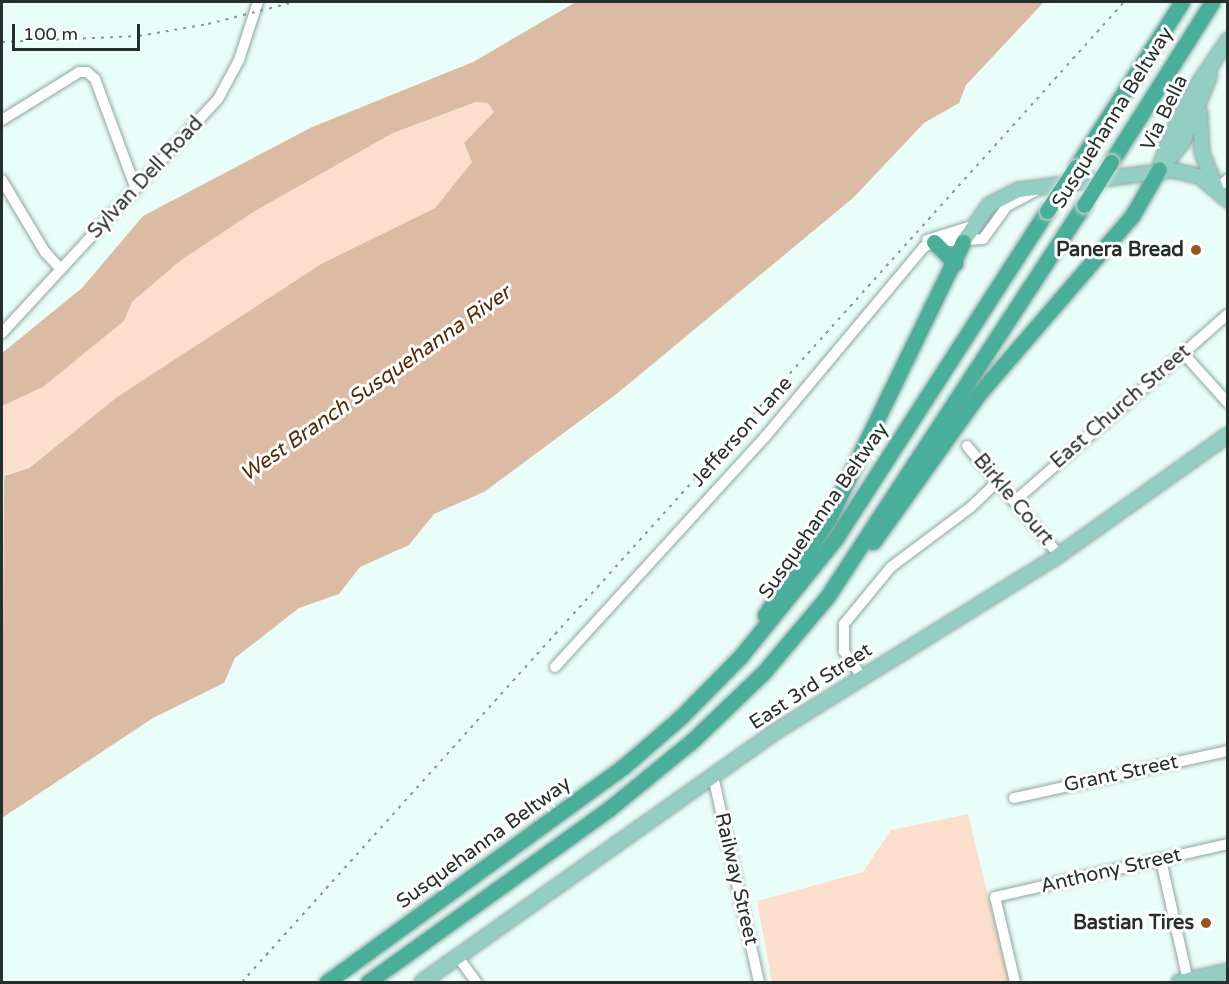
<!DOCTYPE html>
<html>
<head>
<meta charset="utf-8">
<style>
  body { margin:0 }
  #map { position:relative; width:1229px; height:984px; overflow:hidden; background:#eafef9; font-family:"Varela Round",sans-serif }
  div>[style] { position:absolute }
  .green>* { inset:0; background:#fbdfcc }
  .water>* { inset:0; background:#dcbba4 }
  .roads { filter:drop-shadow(0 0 2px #8ea6a0) drop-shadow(0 0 2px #8ea6a0) }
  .minor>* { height:10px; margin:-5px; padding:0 5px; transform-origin:5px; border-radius:5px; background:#fff }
  .major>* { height:14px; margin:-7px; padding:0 7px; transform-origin:7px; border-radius:7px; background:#92cfc2 }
  .highway>* { height:15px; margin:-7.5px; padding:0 7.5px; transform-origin:7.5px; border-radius:7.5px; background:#4aaf9a }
  .rail>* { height:2px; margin-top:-1px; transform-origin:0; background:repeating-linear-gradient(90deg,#889793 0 3px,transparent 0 9px) }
  .bridges { filter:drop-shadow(0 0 2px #d8dad9) drop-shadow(0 0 2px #d8dad9) }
  .highway-bridge>* { height:15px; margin:-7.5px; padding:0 7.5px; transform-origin:7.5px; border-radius:7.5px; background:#4aaf9a }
  .dots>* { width:16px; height:16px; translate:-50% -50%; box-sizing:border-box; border:3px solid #fff; border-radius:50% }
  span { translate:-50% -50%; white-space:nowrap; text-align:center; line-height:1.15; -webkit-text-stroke:6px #fff; paint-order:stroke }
  .street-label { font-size:20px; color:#252f2c }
  .poi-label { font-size:20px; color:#252f2c; font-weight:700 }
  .right { translate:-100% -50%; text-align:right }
  .water-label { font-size:21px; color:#542903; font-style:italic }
  .frame { position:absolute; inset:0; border:3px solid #252f2c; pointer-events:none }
  .scale { position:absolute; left:12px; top:24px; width:128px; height:27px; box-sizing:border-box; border:3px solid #252f2c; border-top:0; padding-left:8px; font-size:18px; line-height:21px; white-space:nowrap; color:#252f2c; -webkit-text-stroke:4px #fff; paint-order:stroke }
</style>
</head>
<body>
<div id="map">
  <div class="green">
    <div style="clip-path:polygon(477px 102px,489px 103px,494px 112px,464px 143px,472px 162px,435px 208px,321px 264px,117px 397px,28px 468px,4px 475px,2px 480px,2px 406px,43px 387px,124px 321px,132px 302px,180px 261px,255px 211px,393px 133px)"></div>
    <div style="clip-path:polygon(968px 814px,1009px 982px,772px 982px,757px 901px,863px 872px,891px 830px)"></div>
  </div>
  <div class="water">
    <div style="clip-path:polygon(576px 2px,1044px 2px,966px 85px,959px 103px,924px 123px,853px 198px,619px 392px,484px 492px,434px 514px,409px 545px,360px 567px,339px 594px,299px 608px,235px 658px,224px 683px,153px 718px,2px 818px,4px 476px,29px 468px,117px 397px,321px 264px,435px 208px,472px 162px,464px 143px,494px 112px,488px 103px,476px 102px,393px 133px,255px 211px,180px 261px,132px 302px,124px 321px,43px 387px,2px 406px,2px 353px,82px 288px,143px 216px,310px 128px,473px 62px)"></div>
  </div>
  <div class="roads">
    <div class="minor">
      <div style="left:2px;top:120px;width:91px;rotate:-31.9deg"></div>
      <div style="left:79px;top:72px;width:8px"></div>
      <div style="left:87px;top:72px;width:11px;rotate:41deg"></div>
      <div style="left:95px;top:79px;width:117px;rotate:69.6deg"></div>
      <div style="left:2px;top:180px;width:84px;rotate:59.2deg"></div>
      <div style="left:45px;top:252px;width:23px;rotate:47deg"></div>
      <div style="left:1217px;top:188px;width:14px;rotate:-39deg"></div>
      <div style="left:927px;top:240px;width:47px;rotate:-17.3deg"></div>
      <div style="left:2px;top:333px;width:318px;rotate:-47.3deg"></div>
      <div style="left:218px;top:99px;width:44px;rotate:-61.7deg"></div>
      <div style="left:239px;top:60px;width:61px;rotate:-71.9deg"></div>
      <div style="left:1183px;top:353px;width:67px;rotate:48deg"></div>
      <div style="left:967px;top:446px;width:143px;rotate:49.8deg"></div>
      <div style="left:1015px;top:501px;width:283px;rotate:-41.3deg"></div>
      <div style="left:555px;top:667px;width:311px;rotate:-47.6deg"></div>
      <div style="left:765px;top:437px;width:248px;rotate:-50.1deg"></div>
      <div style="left:924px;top:247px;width:11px;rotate:-27deg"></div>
      <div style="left:934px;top:242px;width:49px;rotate:-3.5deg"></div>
      <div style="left:983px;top:239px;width:41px;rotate:-54deg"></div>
      <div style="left:1007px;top:206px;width:32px;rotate:-28deg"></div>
      <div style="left:862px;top:677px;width:32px;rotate:-125deg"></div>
      <div style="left:844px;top:651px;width:27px;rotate:-90deg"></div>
      <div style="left:844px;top:624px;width:74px;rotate:-50.5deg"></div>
      <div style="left:891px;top:567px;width:100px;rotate:-36.9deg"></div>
      <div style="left:971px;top:507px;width:37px;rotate:-44deg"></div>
      <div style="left:713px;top:776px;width:211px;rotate:77.4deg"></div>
      <div style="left:1014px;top:798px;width:219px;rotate:-12.4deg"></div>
      <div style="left:1161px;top:860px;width:124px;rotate:77.4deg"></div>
      <div style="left:458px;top:957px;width:31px;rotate:54deg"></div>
      <div style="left:1015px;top:982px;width:87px;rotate:-103.2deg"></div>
      <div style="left:995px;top:897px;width:239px;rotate:-12.8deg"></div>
    </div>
    <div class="major">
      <div style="left:1200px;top:113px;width:40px;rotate:87.1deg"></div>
      <div style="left:1202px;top:153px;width:37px;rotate:68deg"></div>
      <div style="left:1163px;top:166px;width:31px;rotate:-50deg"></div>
      <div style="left:1183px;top:142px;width:72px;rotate:-68.1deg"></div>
      <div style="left:1159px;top:169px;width:33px;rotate:-70deg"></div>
      <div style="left:1170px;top:138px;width:55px;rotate:-63deg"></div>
      <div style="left:1195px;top:89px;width:59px;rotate:-56deg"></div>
      <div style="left:963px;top:242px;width:45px;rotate:-54.9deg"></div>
      <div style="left:989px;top:205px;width:34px;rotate:-27deg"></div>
      <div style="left:1019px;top:190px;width:154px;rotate:-7.4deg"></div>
      <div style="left:1172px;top:170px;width:28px;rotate:13deg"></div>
      <div style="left:1199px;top:176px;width:38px;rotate:40deg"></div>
      <div style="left:422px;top:982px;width:436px;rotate:-35.3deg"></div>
      <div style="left:778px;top:730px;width:331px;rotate:-31.9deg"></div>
      <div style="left:1059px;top:555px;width:207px;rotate:-35.4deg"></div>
      <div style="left:1179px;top:982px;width:50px;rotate:-12.7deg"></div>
    </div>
    <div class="highway">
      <div style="left:1111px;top:162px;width:189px;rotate:-57.7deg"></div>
      <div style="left:1076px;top:167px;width:196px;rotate:-57.3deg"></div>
      <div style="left:934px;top:242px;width:30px;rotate:45deg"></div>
      <div style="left:873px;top:542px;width:179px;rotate:-54.5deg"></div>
      <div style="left:977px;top:396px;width:238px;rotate:-49.3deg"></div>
      <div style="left:1132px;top:216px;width:54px;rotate:-60.1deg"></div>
      <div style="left:765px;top:615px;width:116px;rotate:-56.6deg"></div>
      <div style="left:829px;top:518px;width:307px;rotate:-64.1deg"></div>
      <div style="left:327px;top:982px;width:366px;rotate:-36deg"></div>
      <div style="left:623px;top:767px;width:77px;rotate:-40.8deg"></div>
      <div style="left:681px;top:717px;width:84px;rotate:-45.5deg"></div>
      <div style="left:740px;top:657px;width:153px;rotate:-51.1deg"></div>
      <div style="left:836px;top:538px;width:389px;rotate:-57.2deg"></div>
      <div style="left:368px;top:982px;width:298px;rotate:-35.7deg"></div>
      <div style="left:610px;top:808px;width:106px;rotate:-39.3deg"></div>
      <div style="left:692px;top:741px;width:98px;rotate:-43.8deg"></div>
      <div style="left:763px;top:673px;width:99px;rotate:-49.9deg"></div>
      <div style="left:827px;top:597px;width:469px;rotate:-56.8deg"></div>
    </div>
  </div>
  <div class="rail">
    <div style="left:2px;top:42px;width:137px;rotate:-2.5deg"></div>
    <div style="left:139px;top:36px;width:70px;rotate:-9.9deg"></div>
    <div style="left:208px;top:24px;width:89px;rotate:-14.3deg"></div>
    <div style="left:242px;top:982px;width:1318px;rotate:-48.01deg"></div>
  </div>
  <div class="bridges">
    <div class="highway-bridge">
      <div style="left:1084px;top:205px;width:51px;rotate:-57.9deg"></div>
      <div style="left:1047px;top:211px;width:53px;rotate:-56.6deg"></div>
    </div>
  </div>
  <div class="dots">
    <div style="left:1196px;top:250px;background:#965621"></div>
    <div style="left:1206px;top:923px;background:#965621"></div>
  </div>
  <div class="street-label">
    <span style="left:1165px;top:113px;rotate:-64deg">Via Bella</span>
    <span style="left:1113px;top:118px;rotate:-58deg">Susquehanna Beltway</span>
    <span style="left:146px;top:178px;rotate:-47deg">Sylvan Dell Road</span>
    <span style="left:1121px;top:407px;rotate:-41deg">East Church Street</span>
    <span style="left:742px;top:432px;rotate:-48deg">Jefferson Lane</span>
    <span style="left:1013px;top:500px;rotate:50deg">Birkle Court</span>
    <span style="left:824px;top:511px;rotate:-55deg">Susquehanna Beltway</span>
    <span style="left:811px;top:687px;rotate:-33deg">East 3rd Street</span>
    <span style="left:1121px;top:774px;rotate:-12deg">Grant Street</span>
    <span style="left:484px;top:843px;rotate:-36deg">Susquehanna Beltway</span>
    <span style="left:1111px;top:871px;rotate:-13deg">Anthony Street</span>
    <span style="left:736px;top:879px;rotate:77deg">Railway Street</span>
  </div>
  <div class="poi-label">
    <span class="right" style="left:1184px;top:250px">Panera Bread</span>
    <span class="right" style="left:1194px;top:923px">Bastian Tires</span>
  </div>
  <div class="water-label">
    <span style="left:376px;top:384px;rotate:-35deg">West Branch Susquehanna River</span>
  </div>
  <div class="frame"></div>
  <div class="scale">100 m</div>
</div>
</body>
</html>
